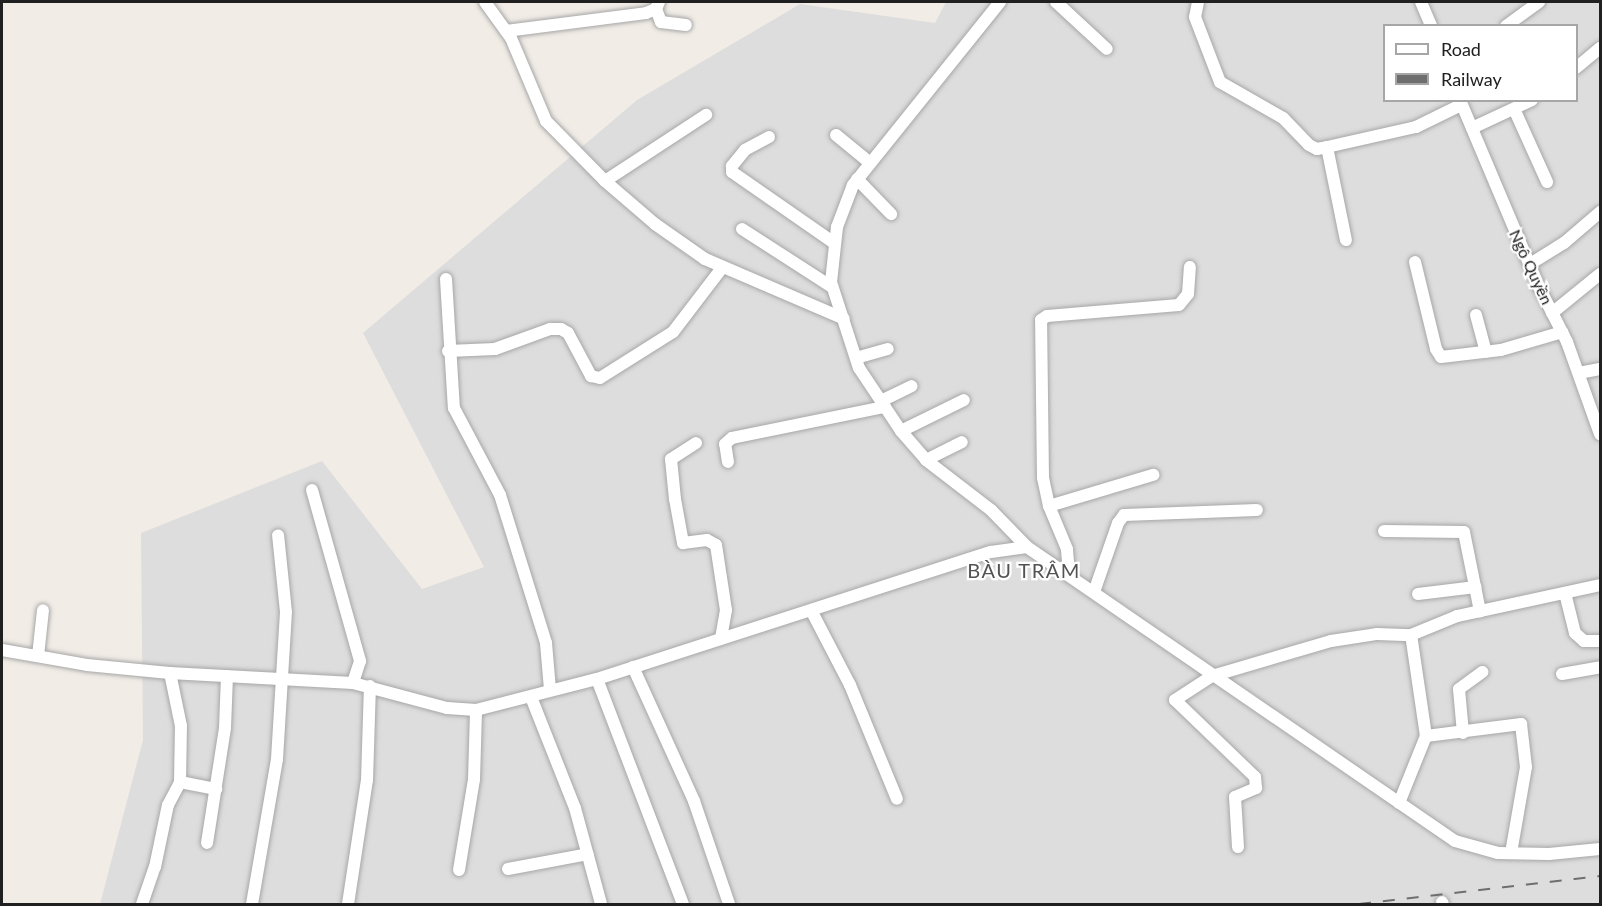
<!DOCTYPE html>
<html>
<head>
<meta charset="utf-8">
<style>
  body { margin:0 }
  #map { position:relative; width:1602px; height:906px; overflow:hidden; background:#f1ece6; font-family:Lato,sans-serif }
  div>[style] { position:absolute }
  .residential>* { inset:0; background:#dedddd }
  .roads { filter:drop-shadow(0 0 2px #a7a7a7) drop-shadow(0 0 2px #a7a7a7) }
  .minor>* { height:12px; margin:-6px; padding:0 6px; transform-origin:6px; border-radius:6px; background:#fff }
  .rail>* { height:2px; margin-top:-1px; transform-origin:0; background:repeating-linear-gradient(90deg,#6e6e6e 0 12px,transparent 0 24px) }
  span { translate:-50% -50%; white-space:nowrap; text-align:center; line-height:1.15; -webkit-text-stroke:4.5px #fff; paint-order:stroke }
  .street-label { font-size:16px; color:#202020 }
  .quarter-label { font-size:20px; color:#535353; letter-spacing:1.5px }
  .frame { position:absolute; inset:0; border:3px solid #202020; pointer-events:none }
  .legend { position:absolute; left:1383px; top:24px; width:195px; height:78px; box-sizing:border-box; background:#fff; border:2px solid #a6a6a6; margin:0; padding:8px 10px; list-style:none; font-size:18px; color:#202020 }
  .legend li { display:flex; align-items:center; gap:12px; height:30px }
  .legend b { width:30px; border:2px solid #a6a6a6 }
</style>
</head>
<body>
<div id="map">
  <div class="residential">
    <div style="clip-path:polygon(evenodd,946px 2px,1600px 2px,1600px 904px,100px 904px,143px 740px,141px 533px,322px 461px,422px 589px,484px 567px,363px 333px,637px 100px,800px 4px,935px 23px,946px 2px,1384px 26px,1576px 26px,1576px 100px,1384px 100px,1384px 26px)"></div>
  </div>
  <div class="roads">
    <div class="minor">
      <div style="left:485px;top:2px;width:44px;rotate:54.2deg"></div>
      <div style="left:511px;top:38px;width:90px;rotate:67.1deg"></div>
      <div style="left:546px;top:121px;width:84px;rotate:45.5deg"></div>
      <div style="left:605px;top:181px;width:66px;rotate:40.7deg"></div>
      <div style="left:655px;top:224px;width:61px;rotate:35deg"></div>
      <div style="left:705px;top:259px;width:151px;rotate:23.3deg"></div>
      <div style="left:1000px;top:2px;width:235px;rotate:128.8deg"></div>
      <div style="left:853px;top:185px;width:45px;rotate:110.9deg"></div>
      <div style="left:837px;top:227px;width:55px;rotate:96.2deg"></div>
      <div style="left:831px;top:282px;width:90px;rotate:72deg"></div>
      <div style="left:859px;top:368px;width:76px;rotate:56.3deg"></div>
      <div style="left:901px;top:431px;width:38px;rotate:49deg"></div>
      <div style="left:926px;top:460px;width:82px;rotate:37.6deg"></div>
      <div style="left:991px;top:510px;width:52px;rotate:45.8deg"></div>
      <div style="left:1056px;top:2px;width:69px;rotate:42.7deg"></div>
      <div style="left:1198px;top:2px;width:15px;rotate:101deg"></div>
      <div style="left:1195px;top:17px;width:70px;rotate:69deg"></div>
      <div style="left:1220px;top:82px;width:73px;rotate:29.7deg"></div>
      <div style="left:1283px;top:118px;width:37px;rotate:46deg"></div>
      <div style="left:1309px;top:145px;width:9px;rotate:27deg"></div>
      <div style="left:1317px;top:149px;width:10px;rotate:-11deg"></div>
      <div style="left:1327px;top:147px;width:95px;rotate:78.5deg"></div>
      <div style="left:1421px;top:2px;width:26px;rotate:67deg"></div>
      <div style="left:656px;top:9px;width:14px;rotate:69deg"></div>
      <div style="left:661px;top:22px;width:25px;rotate:7deg"></div>
      <div style="left:1506px;top:26px;width:41px;rotate:-36deg"></div>
      <div style="left:506px;top:31px;width:141px;rotate:-7.3deg"></div>
      <div style="left:646px;top:13px;width:11px;rotate:-22deg"></div>
      <div style="left:656px;top:9px;width:8px;rotate:-67deg"></div>
      <div style="left:1576px;top:68px;width:31px;rotate:-40deg"></div>
      <div style="left:1460px;top:100px;width:201px;rotate:67.1deg"></div>
      <div style="left:1538px;top:285px;width:64px;rotate:63deg"></div>
      <div style="left:1567px;top:342px;width:98px;rotate:70.3deg"></div>
      <div style="left:1515px;top:111px;width:78px;rotate:65.7deg"></div>
      <div style="left:1472px;top:128px;width:66px;rotate:-25deg"></div>
      <div style="left:836px;top:135px;width:43px;rotate:39.3deg"></div>
      <div style="left:769px;top:137px;width:27px;rotate:152deg"></div>
      <div style="left:745px;top:150px;width:21px;rotate:129deg"></div>
      <div style="left:732px;top:166px;width:6px;rotate:90deg"></div>
      <div style="left:732px;top:172px;width:124px;rotate:34.8deg"></div>
      <div style="left:1327px;top:147px;width:91px;rotate:-12.7deg"></div>
      <div style="left:1416px;top:127px;width:50px;rotate:-26.1deg"></div>
      <div style="left:857px;top:179px;width:49px;rotate:45.8deg"></div>
      <div style="left:605px;top:181px;width:121px;rotate:-33.2deg"></div>
      <div style="left:742px;top:229px;width:107px;rotate:32.8deg"></div>
      <div style="left:1415px;top:262px;width:89px;rotate:76.4deg"></div>
      <div style="left:1436px;top:349px;width:9px;rotate:58deg"></div>
      <div style="left:1441px;top:357px;width:60px;rotate:-6.7deg"></div>
      <div style="left:1501px;top:350px;width:64px;rotate:-16.4deg"></div>
      <div style="left:1530px;top:264px;width:40px;rotate:-32deg"></div>
      <div style="left:1564px;top:243px;width:48px;rotate:-40.7deg"></div>
      <div style="left:446px;top:279px;width:129px;rotate:86.5deg"></div>
      <div style="left:454px;top:408px;width:98px;rotate:62.1deg"></div>
      <div style="left:500px;top:495px;width:155px;rotate:72.7deg"></div>
      <div style="left:546px;top:643px;width:47px;rotate:85.1deg"></div>
      <div style="left:1552px;top:313px;width:62px;rotate:-39.1deg"></div>
      <div style="left:1476px;top:315px;width:38px;rotate:75deg"></div>
      <div style="left:448px;top:351px;width:47px;rotate:-2.4deg"></div>
      <div style="left:495px;top:349px;width:59px;rotate:-20deg"></div>
      <div style="left:550px;top:329px;width:11px"></div>
      <div style="left:561px;top:329px;width:8px;rotate:30deg"></div>
      <div style="left:568px;top:333px;width:49px;rotate:61.9deg"></div>
      <div style="left:591px;top:376px;width:9px;rotate:13deg"></div>
      <div style="left:600px;top:378px;width:86px;rotate:-32.2deg"></div>
      <div style="left:673px;top:332px;width:81px;rotate:-52.6deg"></div>
      <div style="left:856px;top:358px;width:33px;rotate:-16deg"></div>
      <div style="left:1579px;top:373px;width:21px;rotate:-11deg"></div>
      <div style="left:881px;top:401px;width:34px;rotate:-26deg"></div>
      <div style="left:901px;top:431px;width:70px;rotate:-26.2deg"></div>
      <div style="left:696px;top:443px;width:30px;rotate:147deg"></div>
      <div style="left:671px;top:459px;width:40px;rotate:84.3deg"></div>
      <div style="left:675px;top:499px;width:45px;rotate:79.7deg"></div>
      <div style="left:683px;top:543px;width:24px;rotate:-7deg"></div>
      <div style="left:707px;top:540px;width:10px;rotate:29deg"></div>
      <div style="left:716px;top:545px;width:66px;rotate:81.3deg"></div>
      <div style="left:726px;top:610px;width:29px;rotate:100deg"></div>
      <div style="left:926px;top:460px;width:40px;rotate:-26.6deg"></div>
      <div style="left:728px;top:462px;width:18px;rotate:-99deg"></div>
      <div style="left:725px;top:444px;width:9px;rotate:-41deg"></div>
      <div style="left:732px;top:438px;width:156px;rotate:-11.5deg"></div>
      <div style="left:312px;top:490px;width:178px;rotate:74.3deg"></div>
      <div style="left:360px;top:661px;width:23px;rotate:108deg"></div>
      <div style="left:1049px;top:506px;width:109px;rotate:-16.6deg"></div>
      <div style="left:1384px;top:531px;width:80px;rotate:0.7deg"></div>
      <div style="left:1464px;top:532px;width:81px;rotate:78.6deg"></div>
      <div style="left:1069px;top:573px;width:24px;rotate:-95deg"></div>
      <div style="left:1067px;top:549px;width:47px;rotate:-112.7deg"></div>
      <div style="left:1049px;top:506px;width:29px;rotate:-102deg"></div>
      <div style="left:1043px;top:478px;width:158px;rotate:-90.7deg"></div>
      <div style="left:1041px;top:320px;width:7px;rotate:-34deg"></div>
      <div style="left:1047px;top:316px;width:132px;rotate:-4.8deg"></div>
      <div style="left:1179px;top:305px;width:14px;rotate:-51deg"></div>
      <div style="left:1188px;top:294px;width:27px;rotate:-86deg"></div>
      <div style="left:1094px;top:592px;width:73px;rotate:-70.8deg"></div>
      <div style="left:1118px;top:523px;width:10px;rotate:-53deg"></div>
      <div style="left:1124px;top:515px;width:133px;rotate:-2.2deg"></div>
      <div style="left:1565px;top:593px;width:41px;rotate:76deg"></div>
      <div style="left:1575px;top:633px;width:12px;rotate:42deg"></div>
      <div style="left:1584px;top:641px;width:16px"></div>
      <div style="left:1418px;top:594px;width:58px;rotate:-6.9deg"></div>
      <div style="left:812px;top:612px;width:82px;rotate:62.5deg"></div>
      <div style="left:850px;top:685px;width:123px;rotate:67.6deg"></div>
      <div style="left:2px;top:650px;width:86px;rotate:10deg"></div>
      <div style="left:87px;top:665px;width:83px;rotate:5.5deg"></div>
      <div style="left:170px;top:673px;width:183px;rotate:3.1deg"></div>
      <div style="left:353px;top:683px;width:97px;rotate:14.9deg"></div>
      <div style="left:447px;top:708px;width:29px;rotate:4deg"></div>
      <div style="left:476px;top:710px;width:125px;rotate:-14.4deg"></div>
      <div style="left:597px;top:679px;width:414px;rotate:-17.9deg"></div>
      <div style="left:991px;top:552px;width:36px;rotate:-8deg"></div>
      <div style="left:1027px;top:547px;width:519px;rotate:34.49deg"></div>
      <div style="left:1455px;top:841px;width:45px;rotate:15.6deg"></div>
      <div style="left:1498px;top:853px;width:51px;rotate:1.1deg"></div>
      <div style="left:1549px;top:854px;width:51px;rotate:-5.6deg"></div>
      <div style="left:38px;top:656px;width:46px;rotate:-83.8deg"></div>
      <div style="left:633px;top:667px;width:147px;rotate:65.5deg"></div>
      <div style="left:694px;top:801px;width:109px;rotate:71.2deg"></div>
      <div style="left:1562px;top:674px;width:39px;rotate:-10deg"></div>
      <div style="left:597px;top:679px;width:241px;rotate:69.1deg"></div>
      <div style="left:531px;top:697px;width:119px;rotate:68.4deg"></div>
      <div style="left:575px;top:808px;width:99px;rotate:74.8deg"></div>
      <div style="left:1463px;top:733px;width:44px;rotate:-95.2deg"></div>
      <div style="left:1459px;top:689px;width:29px;rotate:-36deg"></div>
      <div style="left:1426px;top:736px;width:96px;rotate:-7.2deg"></div>
      <div style="left:1521px;top:724px;width:43px;rotate:83.4deg"></div>
      <div style="left:1526px;top:767px;width:87px;rotate:99.9deg"></div>
      <div style="left:180px;top:782px;width:37px;rotate:11deg"></div>
      <div style="left:1399px;top:803px;width:72px;rotate:-68.1deg"></div>
      <div style="left:1426px;top:736px;width:102px;rotate:-98.4deg"></div>
      <div style="left:207px;top:843px;width:116px;rotate:-81.1deg"></div>
      <div style="left:225px;top:728px;width:52px;rotate:-87.8deg"></div>
      <div style="left:1238px;top:847px;width:50px;rotate:-93.4deg"></div>
      <div style="left:1235px;top:797px;width:23px;rotate:-23deg"></div>
      <div style="left:1256px;top:788px;width:11px;rotate:-95deg"></div>
      <div style="left:1255px;top:777px;width:111px;rotate:-136.1deg"></div>
      <div style="left:1175px;top:700px;width:44px;rotate:-33deg"></div>
      <div style="left:1212px;top:676px;width:124px;rotate:-16.4deg"></div>
      <div style="left:1331px;top:641px;width:47px;rotate:-8.7deg"></div>
      <div style="left:1377px;top:634px;width:34px;rotate:2deg"></div>
      <div style="left:1411px;top:635px;width:50px;rotate:-22.4deg"></div>
      <div style="left:1457px;top:616px;width:146px;rotate:-12.2deg"></div>
      <div style="left:508px;top:869px;width:81px;rotate:-10.6deg"></div>
      <div style="left:459px;top:870px;width:92px;rotate:-80.6deg"></div>
      <div style="left:474px;top:779px;width:69px;rotate:-88.3deg"></div>
      <div style="left:1442px;top:902px;width:2px;rotate:63deg"></div>
      <div style="left:142px;top:904px;width:39px;rotate:-71deg"></div>
      <div style="left:155px;top:867px;width:63px;rotate:-78.2deg"></div>
      <div style="left:168px;top:805px;width:26px;rotate:-62deg"></div>
      <div style="left:180px;top:782px;width:56px;rotate:-89deg"></div>
      <div style="left:181px;top:726px;width:54px;rotate:-101.7deg"></div>
      <div style="left:252px;top:904px;width:147px;rotate:-80.2deg"></div>
      <div style="left:277px;top:759px;width:147px;rotate:-86.5deg"></div>
      <div style="left:286px;top:612px;width:77px;rotate:-95.9deg"></div>
      <div style="left:348px;top:904px;width:125px;rotate:-81.3deg"></div>
      <div style="left:367px;top:780px;width:94px;rotate:-88.2deg"></div>
    </div>
  </div>
  <div class="rail">
    <div style="left:1359px;top:904px;width:243px;rotate:-6.6deg"></div>
  </div>
  <div class="street-label">
    <span style="left:1531px;top:267px;rotate:65deg">Ngô Quyền</span>
  </div>
  <div class="quarter-label">
    <span style="left:1024px;top:570px">BÀU TRÂM</span>
  </div>
  <div class="frame"></div>
  <ul class="legend">
  <li><b style="height:8px;background:#fff"></b>Road</li>
  <li><b style="height:8px;background:#6e6e6e"></b>Railway</li>
  </ul>
</div>
</body>
</html>
